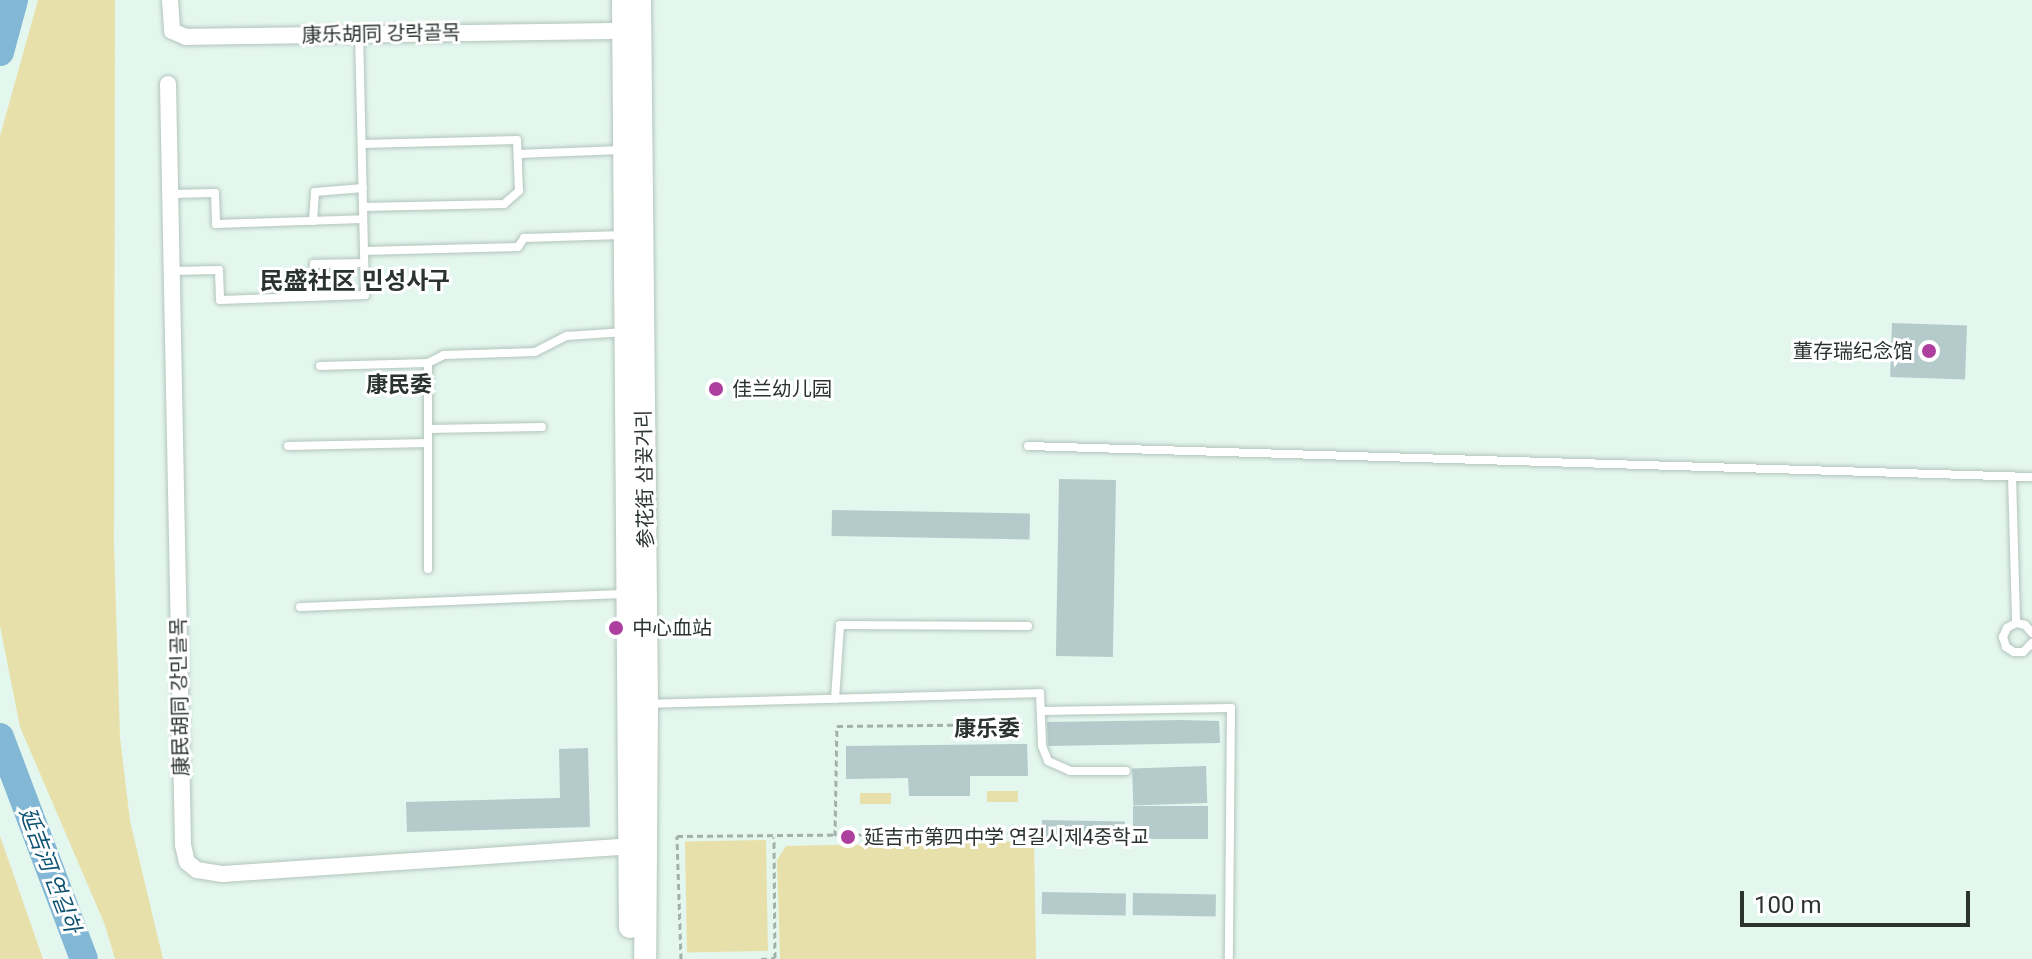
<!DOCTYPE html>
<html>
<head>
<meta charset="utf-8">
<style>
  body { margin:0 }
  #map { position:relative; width:2032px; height:959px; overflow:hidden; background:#e4f7ee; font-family:Roboto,"Noto Sans SC","Noto Sans KR",sans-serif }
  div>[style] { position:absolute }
  .green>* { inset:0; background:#e8e0aa; transform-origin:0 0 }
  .river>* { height:28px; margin:-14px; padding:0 14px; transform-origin:14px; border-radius:14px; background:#82b7d5 }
  .building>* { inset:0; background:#b5cacb; transform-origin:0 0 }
  .path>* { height:3px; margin-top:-1.5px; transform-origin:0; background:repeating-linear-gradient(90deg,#a2b1aa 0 6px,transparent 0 10px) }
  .roads { filter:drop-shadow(0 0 2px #b2c4bc) drop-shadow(0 0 2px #b2c4bc) }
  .service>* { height:8px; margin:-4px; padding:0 4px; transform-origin:4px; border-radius:4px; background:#fff }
  .minor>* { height:16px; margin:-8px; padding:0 8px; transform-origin:8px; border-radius:8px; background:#fff }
  .secondary>* { height:22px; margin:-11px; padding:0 11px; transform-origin:11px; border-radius:11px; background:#fff }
  .dots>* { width:22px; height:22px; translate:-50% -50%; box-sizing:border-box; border:4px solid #fff; border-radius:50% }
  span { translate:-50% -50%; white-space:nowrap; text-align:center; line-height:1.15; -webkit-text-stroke:6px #fff; paint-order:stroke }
  .street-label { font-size:20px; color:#2b332f }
  .poi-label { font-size:20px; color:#2b332f }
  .right { translate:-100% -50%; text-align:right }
  .left { translate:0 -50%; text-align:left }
  .neighbourhood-label { font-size:22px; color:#2b332f; font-weight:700 }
  .water-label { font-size:22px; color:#0e5371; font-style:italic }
  .quarter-label { font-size:24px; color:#2b332f; font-weight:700 }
  .scale { position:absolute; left:1740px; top:891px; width:230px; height:36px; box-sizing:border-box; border:4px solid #2b332f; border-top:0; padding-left:10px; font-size:24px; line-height:28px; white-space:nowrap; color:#2b332f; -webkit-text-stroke:6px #fff; paint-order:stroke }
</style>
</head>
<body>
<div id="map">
  <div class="green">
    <div style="clip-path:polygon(38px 0,115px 0,114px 545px,120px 737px,130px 821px,163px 959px,115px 959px,105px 925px,20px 727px,0 626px,0 136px)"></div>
    <div style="left:1018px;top:791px;width:11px;height:31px;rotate:90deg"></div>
    <div style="left:891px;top:793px;width:11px;height:31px;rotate:90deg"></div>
    <div style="clip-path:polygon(0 836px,43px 959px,0 959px)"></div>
    <div style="left:766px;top:840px;width:111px;height:81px;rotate:89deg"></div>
    <div style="clip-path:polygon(1034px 841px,1036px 959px,780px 959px,777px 860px,786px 846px)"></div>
  </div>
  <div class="river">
    <div style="left:0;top:52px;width:54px;rotate:-74.9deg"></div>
    <div style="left:0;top:737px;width:237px;rotate:69.3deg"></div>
  </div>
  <div class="building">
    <div style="left:1892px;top:323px;width:75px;height:54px;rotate:2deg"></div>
    <div style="left:1059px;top:479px;width:57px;height:177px;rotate:1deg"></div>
    <div style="left:832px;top:510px;width:198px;height:26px;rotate:1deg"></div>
    <div style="clip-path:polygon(1182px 720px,1219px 721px,1220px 743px,1048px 746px,1047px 722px)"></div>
    <div style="clip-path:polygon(1027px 744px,1028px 776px,970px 776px,970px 796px,909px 796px,908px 778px,846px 779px,846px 746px)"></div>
    <div style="clip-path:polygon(588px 748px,590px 827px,407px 832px,406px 802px,560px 798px,559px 749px)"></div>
    <div style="left:1206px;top:766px;width:37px;height:74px;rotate:88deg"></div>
    <div style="left:1208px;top:806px;width:33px;height:75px;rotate:90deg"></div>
    <div style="left:1042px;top:820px;width:83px;height:22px;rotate:1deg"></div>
    <div style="left:1042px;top:892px;width:84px;height:22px;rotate:1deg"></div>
    <div style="left:1133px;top:893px;width:83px;height:22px;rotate:1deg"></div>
  </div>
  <div class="path">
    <div style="left:835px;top:836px;width:110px;rotate:-89deg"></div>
    <div style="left:837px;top:726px;width:186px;rotate:-0.6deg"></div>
    <div style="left:681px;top:959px;width:123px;rotate:-91.9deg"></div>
    <div style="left:677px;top:836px;width:345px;rotate:-0.5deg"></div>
    <div style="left:761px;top:959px;width:14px;rotate:-4deg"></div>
    <div style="left:775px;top:958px;width:121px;rotate:-90.5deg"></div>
  </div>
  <div class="roads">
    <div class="service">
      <div style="left:362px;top:144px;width:155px;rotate:-1.5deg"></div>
      <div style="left:517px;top:140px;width:51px;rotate:87.8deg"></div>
      <div style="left:519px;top:191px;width:20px;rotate:139deg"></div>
      <div style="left:504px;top:204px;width:141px;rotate:178.8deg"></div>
      <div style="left:518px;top:154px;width:103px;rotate:-2.2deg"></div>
      <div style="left:170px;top:194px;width:45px;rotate:-1.3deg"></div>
      <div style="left:215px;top:193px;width:31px;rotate:88deg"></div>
      <div style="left:216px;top:224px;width:147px;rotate:-1.9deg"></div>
      <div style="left:313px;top:221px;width:29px;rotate:-86deg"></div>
      <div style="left:315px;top:192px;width:48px;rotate:-4.8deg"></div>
      <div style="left:364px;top:251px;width:154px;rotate:-1.5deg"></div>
      <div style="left:518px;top:247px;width:11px;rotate:-56deg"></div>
      <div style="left:524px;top:238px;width:98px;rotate:-1.8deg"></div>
      <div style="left:172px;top:271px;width:47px;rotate:-1.2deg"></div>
      <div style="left:219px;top:270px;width:30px;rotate:88deg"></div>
      <div style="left:220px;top:300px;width:145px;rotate:-2deg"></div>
      <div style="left:365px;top:295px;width:260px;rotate:-91.3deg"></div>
      <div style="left:315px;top:297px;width:33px;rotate:-92deg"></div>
      <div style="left:314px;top:264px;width:50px;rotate:-1.1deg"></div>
      <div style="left:320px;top:366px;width:108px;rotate:-1.6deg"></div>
      <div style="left:428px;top:363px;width:18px;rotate:-27deg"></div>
      <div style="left:444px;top:355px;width:91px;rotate:-1.9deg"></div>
      <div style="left:535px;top:352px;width:36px;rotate:-27deg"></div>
      <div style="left:567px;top:336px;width:58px;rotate:-3.9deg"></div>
      <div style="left:428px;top:429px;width:114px;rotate:-1deg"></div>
      <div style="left:288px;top:446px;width:140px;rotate:-1.2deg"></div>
      <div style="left:1028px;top:446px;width:1004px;rotate:1.77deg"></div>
      <div style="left:2012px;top:476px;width:147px;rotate:88.4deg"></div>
      <div style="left:428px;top:569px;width:206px;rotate:-90deg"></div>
      <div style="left:300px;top:607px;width:324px;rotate:-2.3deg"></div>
      <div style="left:2032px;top:633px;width:11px;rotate:-131deg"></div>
      <div style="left:2025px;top:625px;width:9px;rotate:-167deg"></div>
      <div style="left:2016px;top:623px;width:10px;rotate:151deg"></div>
      <div style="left:2007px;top:628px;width:10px;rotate:114deg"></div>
      <div style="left:2003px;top:637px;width:10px;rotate:73deg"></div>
      <div style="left:2006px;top:647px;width:9px;rotate:32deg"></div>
      <div style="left:2014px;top:652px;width:9px"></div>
      <div style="left:2023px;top:652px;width:13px;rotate:-45deg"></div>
      <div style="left:835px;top:699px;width:74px;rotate:-86.1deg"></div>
      <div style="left:840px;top:625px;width:188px;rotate:0.3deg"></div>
      <div style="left:648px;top:704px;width:392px;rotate:-1.6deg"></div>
      <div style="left:1040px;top:693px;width:53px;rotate:87.8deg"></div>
      <div style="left:1042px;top:746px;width:16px;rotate:68deg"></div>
      <div style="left:1048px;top:761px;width:24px;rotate:24deg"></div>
      <div style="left:1070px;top:771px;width:56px"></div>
      <div style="left:1041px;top:711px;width:190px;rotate:-0.9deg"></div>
      <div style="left:1231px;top:708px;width:251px;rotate:90.5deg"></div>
    </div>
    <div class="minor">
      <div style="left:170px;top:0;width:31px;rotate:86deg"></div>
      <div style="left:172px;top:31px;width:15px;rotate:23deg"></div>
      <div style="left:186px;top:37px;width:437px;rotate:-0.8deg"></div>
      <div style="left:168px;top:84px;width:761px;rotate:88.87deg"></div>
      <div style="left:183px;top:845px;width:17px;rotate:77deg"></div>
      <div style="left:187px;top:862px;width:13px;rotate:39deg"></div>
      <div style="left:197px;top:870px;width:26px;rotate:9deg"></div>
      <div style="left:223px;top:874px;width:408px;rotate:-3.9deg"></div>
    </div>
    <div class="secondary">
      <div style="left:623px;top:0;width:927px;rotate:89.57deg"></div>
      <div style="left:640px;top:0;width:704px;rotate:89.43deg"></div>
      <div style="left:647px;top:704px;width:255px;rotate:90.4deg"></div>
    </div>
  </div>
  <div class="dots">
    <div style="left:1929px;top:351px;background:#ad409f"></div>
    <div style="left:716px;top:389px;background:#ad409f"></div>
    <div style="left:616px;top:628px;background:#ad409f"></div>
    <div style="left:848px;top:837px;background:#ad409f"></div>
  </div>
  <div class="street-label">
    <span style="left:381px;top:34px;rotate:-1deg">康乐胡同 강락골목</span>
    <span style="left:645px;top:479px;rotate:-91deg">参花街 삼꽃거리</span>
    <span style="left:180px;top:697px;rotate:-91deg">康民胡同 강민골목</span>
  </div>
  <div class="poi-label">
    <span class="right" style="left:1913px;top:351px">董存瑞纪念馆</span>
    <span class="left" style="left:732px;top:389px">佳兰幼儿园</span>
    <span class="left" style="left:632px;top:628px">中心血站</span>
    <span class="left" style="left:864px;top:837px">延吉市第四中学 연길시제4중학교</span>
  </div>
  <div class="neighbourhood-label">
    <span style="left:399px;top:385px">康民委</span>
    <span style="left:987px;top:729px">康乐委</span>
  </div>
  <div class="water-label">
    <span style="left:50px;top:870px;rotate:69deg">延吉河 연길하</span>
  </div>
  <div class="quarter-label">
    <span style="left:355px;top:282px">民盛社区 민성사구</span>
  </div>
  <div class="scale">100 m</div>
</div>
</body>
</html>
